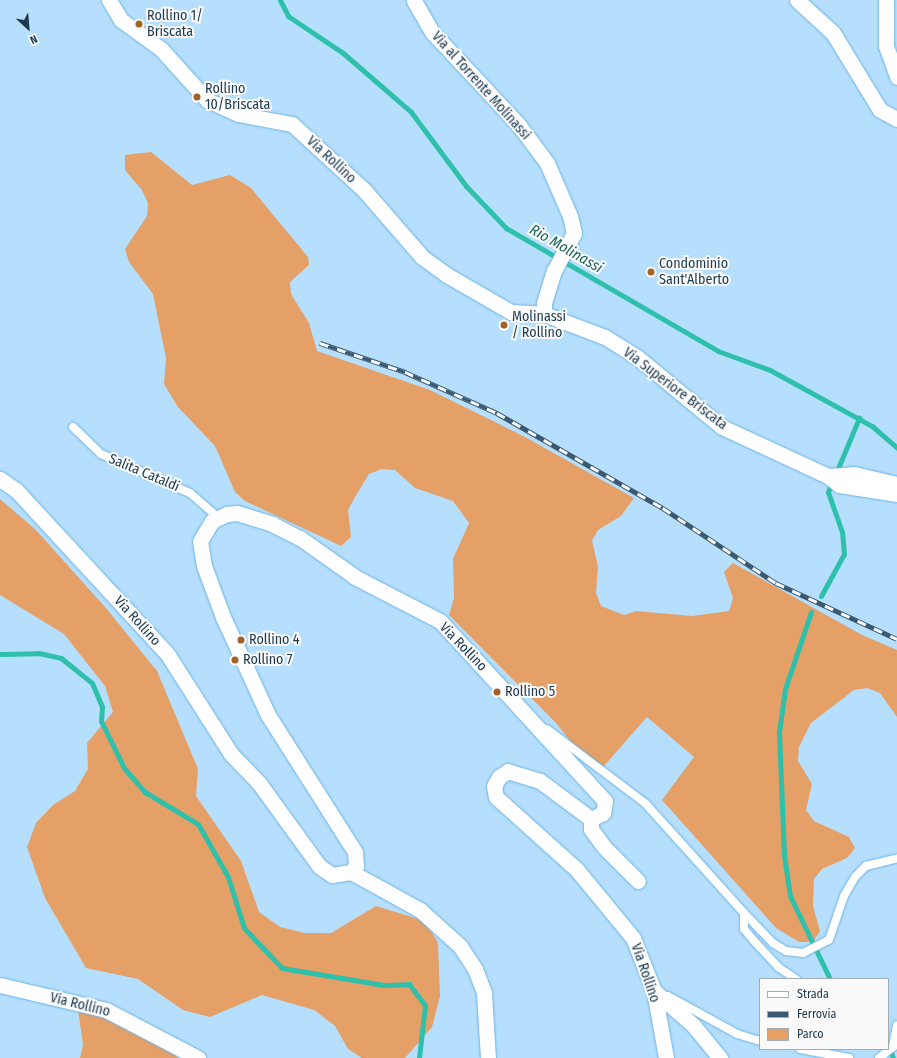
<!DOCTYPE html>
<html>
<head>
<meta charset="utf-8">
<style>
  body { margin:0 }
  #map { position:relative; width:897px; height:1058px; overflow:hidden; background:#b6dffe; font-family:"Fira Sans Condensed",sans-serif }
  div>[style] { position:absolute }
  .green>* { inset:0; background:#e4a066 }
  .stream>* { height:5px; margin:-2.5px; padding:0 2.5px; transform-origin:2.5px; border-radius:2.5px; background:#2ec0ab }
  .roads { filter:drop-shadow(0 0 1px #6db3e4) drop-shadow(0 0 1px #6db3e4) }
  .lane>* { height:8px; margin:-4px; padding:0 4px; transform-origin:4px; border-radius:4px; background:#fff }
  .street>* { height:15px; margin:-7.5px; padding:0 7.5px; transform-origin:7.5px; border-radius:7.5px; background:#fff }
  .rail>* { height:4.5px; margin-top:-2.25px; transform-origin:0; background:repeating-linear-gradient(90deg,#fafafa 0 9px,#3b5a71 0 18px); box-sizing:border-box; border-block:1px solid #3b5a71 }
  .dots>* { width:11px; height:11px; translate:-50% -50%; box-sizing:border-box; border:2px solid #fafafa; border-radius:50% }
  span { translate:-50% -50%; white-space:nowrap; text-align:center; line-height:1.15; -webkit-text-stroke:4px #fafafa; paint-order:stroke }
  .poi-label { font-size:14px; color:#1c394e }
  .left { translate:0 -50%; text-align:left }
  .street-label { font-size:14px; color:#1c394e }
  .water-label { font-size:15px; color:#196358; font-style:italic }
  .legend { position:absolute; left:759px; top:978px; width:130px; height:72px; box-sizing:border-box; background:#fafafa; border:1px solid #a1adb5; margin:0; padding:5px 7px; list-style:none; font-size:12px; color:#1c394e }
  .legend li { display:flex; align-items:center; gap:8px; height:20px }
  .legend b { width:20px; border:1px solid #a1adb5 }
  .north { position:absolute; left:8px; top:8px; width:40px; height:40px; -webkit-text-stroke:3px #fafafa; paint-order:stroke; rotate:154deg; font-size:11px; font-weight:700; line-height:16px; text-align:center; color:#1c394e }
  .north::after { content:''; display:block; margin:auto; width:14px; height:18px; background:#1c394e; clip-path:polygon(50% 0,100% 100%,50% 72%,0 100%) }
</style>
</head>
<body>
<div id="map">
  <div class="green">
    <div style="clip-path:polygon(151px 152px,192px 185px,230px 175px,251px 188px,308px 257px,309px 265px,290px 282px,291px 294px,309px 323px,317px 351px,430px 390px,525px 437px,634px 498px,621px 516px,598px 530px,592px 541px,598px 566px,596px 593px,601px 606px,624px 615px,636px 611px,692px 616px,729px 611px,733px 598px,724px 572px,733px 563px,862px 635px,897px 650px,897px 717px,880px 693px,867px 688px,854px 690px,811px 723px,799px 747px,798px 761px,812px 784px,806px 810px,814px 821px,849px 837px,855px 848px,847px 858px,822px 869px,814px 879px,813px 906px,820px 931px,813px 942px,799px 942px,776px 928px,662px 800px,694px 757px,647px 717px,604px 766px,590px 765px,555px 722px,449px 615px,454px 598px,453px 559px,469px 523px,453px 501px,415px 488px,395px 470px,382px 469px,369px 474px,355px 497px,348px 510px,351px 537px,341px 546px,245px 501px,235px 492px,215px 446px,178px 407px,164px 384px,166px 358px,153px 294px,129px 262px,125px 249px,147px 216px,148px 203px,142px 190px,125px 170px,125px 155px)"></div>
    <div style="clip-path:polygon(0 499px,36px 530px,105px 607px,157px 671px,198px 769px,196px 796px,241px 861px,259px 912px,280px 927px,305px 933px,331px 933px,376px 906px,425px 921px,438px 943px,440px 996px,432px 1027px,405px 1058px,362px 1058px,348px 1049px,335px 1026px,314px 1010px,262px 995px,210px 1017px,183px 1010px,138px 979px,86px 968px,45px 898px,27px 847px,36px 823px,53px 805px,75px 791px,88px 769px,87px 743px,113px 712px,105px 686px,64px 634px,0 595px)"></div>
    <div style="clip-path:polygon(78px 1010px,115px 1019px,179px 1058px,80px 1058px,83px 1045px)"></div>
  </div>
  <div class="stream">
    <div style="left:280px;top:0;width:18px;rotate:63deg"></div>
    <div style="left:288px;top:16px;width:66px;rotate:33.9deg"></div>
    <div style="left:343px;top:53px;width:90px;rotate:40.9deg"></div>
    <div style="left:411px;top:112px;width:92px;rotate:53.4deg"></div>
    <div style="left:466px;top:186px;width:58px;rotate:46.4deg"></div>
    <div style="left:506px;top:228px;width:245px;rotate:30.1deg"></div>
    <div style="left:718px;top:351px;width:55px;rotate:20.1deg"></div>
    <div style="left:770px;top:370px;width:116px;rotate:28.8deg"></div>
    <div style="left:872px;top:426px;width:33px;rotate:41deg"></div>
    <div style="left:836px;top:473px;width:60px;rotate:-67.3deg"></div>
    <div style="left:821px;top:596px;width:48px;rotate:-61.3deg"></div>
    <div style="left:844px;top:554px;width:22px;rotate:-95deg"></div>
    <div style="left:842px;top:532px;width:42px;rotate:-109.3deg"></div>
    <div style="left:828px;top:492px;width:11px;rotate:-68deg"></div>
    <div style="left:811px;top:612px;width:81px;rotate:108.7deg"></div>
    <div style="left:785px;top:689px;width:43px;rotate:97.9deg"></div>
    <div style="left:779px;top:732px;width:123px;rotate:87.7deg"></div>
    <div style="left:784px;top:855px;width:41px;rotate:81.7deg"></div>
    <div style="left:790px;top:896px;width:92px;rotate:64.3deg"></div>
    <div style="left:0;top:654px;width:39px;rotate:-1deg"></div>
    <div style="left:39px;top:653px;width:23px;rotate:13deg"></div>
    <div style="left:61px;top:658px;width:40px;rotate:39deg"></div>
    <div style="left:92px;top:683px;width:26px;rotate:67deg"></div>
    <div style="left:102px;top:707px;width:14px;rotate:94deg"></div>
    <div style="left:101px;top:721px;width:52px;rotate:63.9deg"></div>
    <div style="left:124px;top:768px;width:32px;rotate:49deg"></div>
    <div style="left:145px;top:792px;width:62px;rotate:31.1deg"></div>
    <div style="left:198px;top:824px;width:61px;rotate:60.5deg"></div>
    <div style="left:228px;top:877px;width:53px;rotate:72.6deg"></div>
    <div style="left:244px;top:928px;width:55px;rotate:46.5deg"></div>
    <div style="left:282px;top:968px;width:103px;rotate:9.5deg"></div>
    <div style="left:384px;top:985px;width:25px;rotate:-2deg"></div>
    <div style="left:409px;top:984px;width:26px;rotate:53deg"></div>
    <div style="left:425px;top:1005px;width:53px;rotate:96.5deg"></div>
    <div style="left:889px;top:1048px;width:11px;rotate:68deg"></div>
  </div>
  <div class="roads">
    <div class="lane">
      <div style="left:73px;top:427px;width:39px;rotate:44deg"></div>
      <div style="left:101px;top:454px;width:97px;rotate:23.7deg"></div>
      <div style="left:190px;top:493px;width:37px;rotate:41deg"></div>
      <div style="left:547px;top:729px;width:123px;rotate:37.1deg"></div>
      <div style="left:645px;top:803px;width:148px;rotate:48deg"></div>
      <div style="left:744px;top:913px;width:42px;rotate:46deg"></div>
      <div style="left:773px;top:943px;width:15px;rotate:32deg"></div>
      <div style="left:786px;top:951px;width:17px;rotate:7deg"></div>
      <div style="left:803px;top:953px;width:29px;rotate:-27deg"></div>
      <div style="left:829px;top:940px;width:46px;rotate:-71.2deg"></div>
      <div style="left:844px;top:896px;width:22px;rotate:-60deg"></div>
      <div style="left:855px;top:877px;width:16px;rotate:-45deg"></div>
      <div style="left:866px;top:866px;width:32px;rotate:-14deg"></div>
      <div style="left:744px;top:913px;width:16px;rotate:90deg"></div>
      <div style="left:744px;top:929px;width:17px;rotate:50deg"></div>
      <div style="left:755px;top:942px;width:34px;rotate:47deg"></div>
      <div style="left:778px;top:967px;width:22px;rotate:34deg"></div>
      <div style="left:668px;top:996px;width:79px;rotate:28.8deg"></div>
      <div style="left:737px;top:1034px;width:24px;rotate:17deg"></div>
      <div style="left:800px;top:1049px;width:50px;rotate:10.4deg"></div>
      <div style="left:879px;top:1058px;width:18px;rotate:-38deg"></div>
      <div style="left:893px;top:1047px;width:22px;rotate:-80deg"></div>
    </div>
    <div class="street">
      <div style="left:109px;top:0;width:23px;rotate:59deg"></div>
      <div style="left:121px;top:20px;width:49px;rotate:35.9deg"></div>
      <div style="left:161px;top:49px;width:69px;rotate:48deg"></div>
      <div style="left:207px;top:100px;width:34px;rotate:24deg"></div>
      <div style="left:238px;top:114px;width:55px;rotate:10.5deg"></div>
      <div style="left:292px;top:124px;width:98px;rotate:42.5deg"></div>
      <div style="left:364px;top:190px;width:89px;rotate:49.1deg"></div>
      <div style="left:422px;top:257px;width:29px;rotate:36deg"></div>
      <div style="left:445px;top:274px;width:76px;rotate:29.9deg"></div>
      <div style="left:511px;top:312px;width:33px;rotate:3deg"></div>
      <div style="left:544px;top:314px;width:11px;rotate:-90deg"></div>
      <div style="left:544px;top:303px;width:34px;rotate:-73deg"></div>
      <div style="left:554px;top:271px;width:43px;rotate:-62.2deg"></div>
      <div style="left:574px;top:233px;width:17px;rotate:-103deg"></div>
      <div style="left:570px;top:216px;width:58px;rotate:-113.5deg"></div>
      <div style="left:547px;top:163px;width:49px;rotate:-126.6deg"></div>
      <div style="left:518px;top:124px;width:126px;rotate:-133.1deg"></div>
      <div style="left:432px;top:32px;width:36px;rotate:-120deg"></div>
      <div style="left:797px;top:0;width:49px;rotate:42.5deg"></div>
      <div style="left:833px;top:33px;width:90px;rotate:58.6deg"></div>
      <div style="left:880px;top:110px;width:19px;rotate:28deg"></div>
      <div style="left:886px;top:0;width:46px;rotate:90deg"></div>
      <div style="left:886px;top:46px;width:33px;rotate:70deg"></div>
      <div style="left:544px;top:314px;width:65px;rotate:20.7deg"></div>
      <div style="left:605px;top:337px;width:38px;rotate:32deg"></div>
      <div style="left:637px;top:357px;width:110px;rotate:39.5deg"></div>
      <div style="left:722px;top:427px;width:117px;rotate:24.8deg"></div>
      <div style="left:828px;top:476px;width:26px;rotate:-4deg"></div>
      <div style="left:854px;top:474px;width:44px;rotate:13.1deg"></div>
      <div style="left:828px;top:476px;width:14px;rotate:39deg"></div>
      <div style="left:839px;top:485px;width:59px;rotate:8.8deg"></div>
      <div style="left:0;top:479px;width:19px;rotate:35deg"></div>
      <div style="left:16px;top:490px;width:224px;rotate:47.3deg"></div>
      <div style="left:168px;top:655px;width:117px;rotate:57.5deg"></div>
      <div style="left:231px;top:754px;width:40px;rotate:46deg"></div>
      <div style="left:259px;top:783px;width:102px;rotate:54.1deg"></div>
      <div style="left:319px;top:866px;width:16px;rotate:35deg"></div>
      <div style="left:332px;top:875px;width:19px;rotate:-9deg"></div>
      <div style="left:351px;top:872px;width:8px;rotate:-50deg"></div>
      <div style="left:356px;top:866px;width:14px;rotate:-94deg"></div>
      <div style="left:355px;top:852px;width:162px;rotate:-122.4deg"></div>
      <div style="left:268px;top:715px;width:108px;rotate:-114.7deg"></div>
      <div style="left:223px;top:617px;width:54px;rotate:-110.4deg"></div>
      <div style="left:204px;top:566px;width:25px;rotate:-99deg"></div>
      <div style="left:200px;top:541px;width:23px;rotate:-59deg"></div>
      <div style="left:212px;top:521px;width:17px;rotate:-25deg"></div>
      <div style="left:227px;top:514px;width:10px;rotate:-6deg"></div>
      <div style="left:237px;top:513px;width:37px;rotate:17deg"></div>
      <div style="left:272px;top:524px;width:31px;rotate:27deg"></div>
      <div style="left:300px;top:538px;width:67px;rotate:35.3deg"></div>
      <div style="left:355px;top:577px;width:96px;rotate:27.4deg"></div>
      <div style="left:440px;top:621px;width:244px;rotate:47.5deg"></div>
      <div style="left:605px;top:801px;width:12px;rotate:99deg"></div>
      <div style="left:603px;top:813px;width:13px;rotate:153deg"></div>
      <div style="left:591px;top:819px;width:64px;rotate:-143.3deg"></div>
      <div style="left:540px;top:781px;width:34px;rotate:-163deg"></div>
      <div style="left:508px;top:771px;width:11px;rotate:146deg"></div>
      <div style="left:499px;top:777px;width:10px;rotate:119deg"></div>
      <div style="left:494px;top:786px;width:11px;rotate:80deg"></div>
      <div style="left:496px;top:797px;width:109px;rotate:42deg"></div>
      <div style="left:577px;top:870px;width:88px;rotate:50.5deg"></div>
      <div style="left:633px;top:938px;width:57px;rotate:68.4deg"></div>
      <div style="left:654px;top:991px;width:68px;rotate:79.8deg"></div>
      <div style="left:591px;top:819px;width:10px;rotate:90deg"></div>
      <div style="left:591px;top:829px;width:22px;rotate:54deg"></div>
      <div style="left:604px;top:847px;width:48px;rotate:45deg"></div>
      <div style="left:351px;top:872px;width:79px;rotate:28.8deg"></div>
      <div style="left:420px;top:910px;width:54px;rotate:42deg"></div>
      <div style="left:460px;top:946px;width:27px;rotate:57deg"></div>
      <div style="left:475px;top:969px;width:26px;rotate:69deg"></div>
      <div style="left:484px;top:993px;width:65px;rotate:86.5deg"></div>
      <div style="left:0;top:985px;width:109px;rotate:13.3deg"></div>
      <div style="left:106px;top:1010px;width:104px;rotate:27.6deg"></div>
      <div style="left:654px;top:991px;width:52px;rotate:41.1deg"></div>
      <div style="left:693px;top:1025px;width:43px;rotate:50.7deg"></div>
    </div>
  </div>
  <div class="rail">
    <div style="left:320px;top:343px;width:90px;rotate:18.8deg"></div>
    <div style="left:405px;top:372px;width:101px;rotate:24deg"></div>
    <div style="left:497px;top:413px;width:191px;rotate:29.8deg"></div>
    <div style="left:663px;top:508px;width:136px;rotate:33.6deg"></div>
    <div style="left:776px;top:583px;width:133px;rotate:24.8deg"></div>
  </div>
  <div class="dots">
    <div style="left:139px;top:24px;background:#a06228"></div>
    <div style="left:197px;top:97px;background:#a06228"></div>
    <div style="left:651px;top:272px;background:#a06228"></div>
    <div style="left:504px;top:325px;background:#a06228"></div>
    <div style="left:241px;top:640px;background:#a06228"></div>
    <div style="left:235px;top:660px;background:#a06228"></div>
    <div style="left:497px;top:692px;background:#a06228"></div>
  </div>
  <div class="poi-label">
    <span class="left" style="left:147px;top:24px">Rollino 1/<br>Briscata</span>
    <span class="left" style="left:205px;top:97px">Rollino<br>10/Briscata</span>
    <span class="left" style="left:659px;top:272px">Condominio<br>Sant'Alberto</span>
    <span class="left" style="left:512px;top:325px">Molinassi<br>/ Rollino</span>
    <span class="left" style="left:249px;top:640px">Rollino 4</span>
    <span class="left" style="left:243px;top:660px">Rollino 7</span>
    <span class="left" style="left:505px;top:692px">Rollino 5</span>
  </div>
  <div class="street-label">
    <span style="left:481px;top:86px;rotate:48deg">Via al Torrente Molinassi</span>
    <span style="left:331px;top:160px;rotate:43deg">Via Rollino</span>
    <span style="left:675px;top:389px;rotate:37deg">Via Superiore Briscata</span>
    <span style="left:144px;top:473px;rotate:23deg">Salita Cataldi</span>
    <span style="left:137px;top:621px;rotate:48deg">Via Rollino</span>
    <span style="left:463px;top:647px;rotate:46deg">Via Rollino</span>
    <span style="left:645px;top:973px;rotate:71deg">Via Rollino</span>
    <span style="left:80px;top:1005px;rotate:14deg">Via Rollino</span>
  </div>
  <div class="water-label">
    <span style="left:566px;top:249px;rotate:30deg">Rio Molinassi</span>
  </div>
  <ul class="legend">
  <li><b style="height:5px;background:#fff"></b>Strada</li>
  <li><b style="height:5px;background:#3b5a71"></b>Ferrovia</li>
  <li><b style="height:11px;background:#e4a066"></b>Parco</li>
  </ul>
  <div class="north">N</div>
</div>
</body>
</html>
